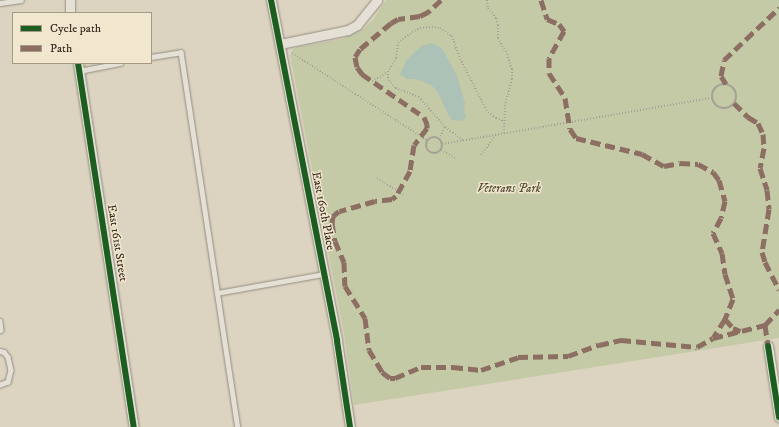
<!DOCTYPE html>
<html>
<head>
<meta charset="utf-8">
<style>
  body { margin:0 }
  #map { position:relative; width:779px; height:427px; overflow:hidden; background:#dcd4c0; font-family:"IM FELL DW Pica",serif }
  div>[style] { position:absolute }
  .green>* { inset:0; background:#c4caa6 }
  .water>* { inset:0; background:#acc2b7 }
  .path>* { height:2px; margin-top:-1px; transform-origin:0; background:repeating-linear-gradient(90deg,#a6a097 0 1px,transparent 0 3px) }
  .path>.ring { margin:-1px; padding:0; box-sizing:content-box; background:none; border:2px solid #a6a097; border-radius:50% }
  .roads { filter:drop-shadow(0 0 1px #938c80) drop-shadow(0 0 1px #938c80) }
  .service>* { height:4.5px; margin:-2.25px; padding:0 2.25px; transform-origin:2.25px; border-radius:2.25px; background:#e4e0d5 }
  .minor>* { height:9px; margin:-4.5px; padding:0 4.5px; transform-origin:4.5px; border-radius:4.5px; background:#e4e0d5 }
  .quiet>* { height:5px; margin-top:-2.5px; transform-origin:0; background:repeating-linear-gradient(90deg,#8d6e63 0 10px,transparent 0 15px) }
  .cycleway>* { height:6px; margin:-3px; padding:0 3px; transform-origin:3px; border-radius:3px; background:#1b5e20 }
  span { translate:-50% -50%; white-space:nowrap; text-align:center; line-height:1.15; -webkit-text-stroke:3px #f0e7ce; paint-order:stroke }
  .park-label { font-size:12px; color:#554c38; font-style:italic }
  .street-label { font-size:12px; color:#36251b }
  .legend { position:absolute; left:12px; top:12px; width:140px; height:52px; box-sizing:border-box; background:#f0e7ce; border:1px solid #a69986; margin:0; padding:5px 7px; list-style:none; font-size:12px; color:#36251b }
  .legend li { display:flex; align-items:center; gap:8px; height:20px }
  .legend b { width:20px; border:1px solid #a69986 }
</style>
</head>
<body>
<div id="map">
  <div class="green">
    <div style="clip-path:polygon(386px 0,779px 0,779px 338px,354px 405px,344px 334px,290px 55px,292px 50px,297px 47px,342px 39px,363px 29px,373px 20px)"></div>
  </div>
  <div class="water">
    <div style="clip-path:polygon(432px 43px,442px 48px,457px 76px,465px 103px,464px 110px,466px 117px,461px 121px,452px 120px,449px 116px,437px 91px,431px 85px,416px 79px,407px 79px,400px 74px,407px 59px,422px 46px)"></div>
  </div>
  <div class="path">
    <div style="left:487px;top:0;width:8px;rotate:83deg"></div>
    <div style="left:488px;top:8px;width:13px;rotate:51deg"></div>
    <div style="left:496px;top:18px;width:7px;rotate:74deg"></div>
    <div style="left:498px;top:25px;width:13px;rotate:90deg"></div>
    <div style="left:498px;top:38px;width:18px;rotate:61deg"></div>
    <div style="left:507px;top:54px;width:16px;rotate:72deg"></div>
    <div style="left:512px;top:69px;width:10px;rotate:90deg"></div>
    <div style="left:512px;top:79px;width:27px;rotate:105deg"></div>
    <div style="left:505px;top:105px;width:28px;rotate:92deg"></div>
    <div style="left:292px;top:53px;width:162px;rotate:32.9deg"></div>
    <div style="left:372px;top:81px;width:18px;rotate:-29deg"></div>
    <div class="ring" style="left:712px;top:84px;width:22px;height:22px"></div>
    <div class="ring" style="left:426px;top:137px;width:14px;height:14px"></div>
    <div style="left:439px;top:139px;width:13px;rotate:-63deg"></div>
    <div style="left:463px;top:140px;width:22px;rotate:-144deg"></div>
    <div style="left:445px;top:127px;width:40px;rotate:-131deg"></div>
    <div style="left:419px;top:97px;width:26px;rotate:-159deg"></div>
    <div style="left:395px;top:88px;width:12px;rotate:-125deg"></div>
    <div style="left:388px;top:78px;width:6px;rotate:-90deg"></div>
    <div style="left:388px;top:72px;width:16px;rotate:-60deg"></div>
    <div style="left:396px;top:58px;width:15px;rotate:-82deg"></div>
    <div style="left:398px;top:43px;width:18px;rotate:-38deg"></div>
    <div style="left:412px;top:32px;width:9px;rotate:-27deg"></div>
    <div style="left:420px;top:28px;width:12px;rotate:-5deg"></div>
    <div style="left:432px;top:27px;width:8px;rotate:7deg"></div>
    <div style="left:440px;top:28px;width:14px;rotate:34deg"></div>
    <div style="left:452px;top:36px;width:21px;rotate:71deg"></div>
    <div style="left:459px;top:56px;width:60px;rotate:63.4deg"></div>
    <div style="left:486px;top:110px;width:13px;rotate:39deg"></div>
    <div style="left:496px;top:118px;width:8px;rotate:23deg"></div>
    <div style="left:442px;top:144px;width:274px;rotate:-9.7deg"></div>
    <div style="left:441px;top:150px;width:16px;rotate:30deg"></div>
    <div style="left:481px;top:155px;width:25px;rotate:-53deg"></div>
    <div style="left:377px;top:178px;width:32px;rotate:32deg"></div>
  </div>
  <div class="roads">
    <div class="service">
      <div style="left:0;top:3px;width:21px;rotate:-8deg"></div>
      <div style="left:151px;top:57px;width:30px;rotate:-9deg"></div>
      <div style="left:181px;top:52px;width:379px;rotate:81.4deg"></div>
      <div style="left:79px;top:71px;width:42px;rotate:-11deg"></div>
      <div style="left:217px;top:293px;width:109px;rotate:-10.1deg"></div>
      <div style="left:0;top:321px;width:9px;rotate:84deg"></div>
      <div style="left:0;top:351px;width:4px;rotate:14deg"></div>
      <div style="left:4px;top:352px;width:6px;rotate:51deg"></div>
      <div style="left:8px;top:357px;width:13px;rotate:77deg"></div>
      <div style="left:11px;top:370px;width:12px;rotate:104deg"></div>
      <div style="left:8px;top:382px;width:9px;rotate:159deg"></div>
    </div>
    <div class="minor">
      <div style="left:70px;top:0;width:13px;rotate:90deg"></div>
      <div style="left:271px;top:0;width:347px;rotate:79deg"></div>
      <div style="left:337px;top:341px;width:87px;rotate:81.4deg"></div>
      <div style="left:280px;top:44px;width:69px;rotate:-11.6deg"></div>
      <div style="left:348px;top:30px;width:10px;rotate:-29deg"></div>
      <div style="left:357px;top:25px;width:32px;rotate:-51deg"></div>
      <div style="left:78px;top:63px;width:368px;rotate:81.3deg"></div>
      <div style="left:768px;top:346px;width:72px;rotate:81.2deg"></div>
    </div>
  </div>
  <div class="quiet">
    <div style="left:441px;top:0;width:18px;rotate:137deg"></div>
    <div style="left:428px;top:12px;width:9px;rotate:153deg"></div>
    <div style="left:420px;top:16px;width:22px;rotate:172deg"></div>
    <div style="left:398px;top:19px;width:8px;rotate:150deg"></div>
    <div style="left:391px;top:23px;width:40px;rotate:140deg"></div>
    <div style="left:360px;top:49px;width:9px;rotate:122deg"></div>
    <div style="left:355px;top:57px;width:10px;rotate:79deg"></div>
    <div style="left:357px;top:67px;width:9px;rotate:54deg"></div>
    <div style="left:362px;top:74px;width:75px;rotate:34.7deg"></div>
    <div style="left:424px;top:117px;width:8px;rotate:67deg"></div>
    <div style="left:427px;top:124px;width:4px;rotate:90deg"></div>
    <div style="left:427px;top:128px;width:21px;rotate:127deg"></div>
    <div style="left:414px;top:145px;width:26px;rotate:99deg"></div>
    <div style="left:410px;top:171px;width:29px;rotate:119deg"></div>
    <div style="left:396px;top:196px;width:5px;rotate:143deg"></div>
    <div style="left:392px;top:199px;width:17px;rotate:173deg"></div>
    <div style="left:375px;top:201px;width:37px;rotate:164deg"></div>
    <div style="left:339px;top:211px;width:8px;rotate:140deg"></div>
    <div style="left:333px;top:216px;width:7px;rotate:98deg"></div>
    <div style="left:332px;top:223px;width:18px;rotate:81deg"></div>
    <div style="left:335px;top:241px;width:23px;rotate:67deg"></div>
    <div style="left:344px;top:262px;width:24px;rotate:88deg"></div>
    <div style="left:345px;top:286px;width:38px;rotate:58deg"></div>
    <div style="left:365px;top:318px;width:32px;rotate:83deg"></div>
    <div style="left:369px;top:350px;width:26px;rotate:59deg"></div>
    <div style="left:382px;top:372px;width:10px;rotate:37deg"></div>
    <div style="left:390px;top:378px;width:5px"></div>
    <div style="left:395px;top:378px;width:28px;rotate:-23deg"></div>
    <div style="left:421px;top:367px;width:32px"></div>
    <div style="left:453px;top:367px;width:28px;rotate:6deg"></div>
    <div style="left:481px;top:370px;width:39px;rotate:-19deg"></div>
    <div style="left:518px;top:357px;width:50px;rotate:-1.1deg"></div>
    <div style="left:568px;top:356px;width:33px;rotate:-20deg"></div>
    <div style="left:599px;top:345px;width:23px;rotate:-13deg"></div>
    <div style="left:621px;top:340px;width:76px;rotate:5.3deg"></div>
    <div style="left:697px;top:347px;width:18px;rotate:-29deg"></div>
    <div style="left:713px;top:338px;width:54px;rotate:-14deg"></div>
    <div style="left:765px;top:325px;width:21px;rotate:-47deg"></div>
    <div style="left:541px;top:0;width:20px;rotate:72deg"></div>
    <div style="left:547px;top:19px;width:13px;rotate:23deg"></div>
    <div style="left:559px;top:24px;width:9px;rotate:54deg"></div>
    <div style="left:564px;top:31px;width:31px;rotate:119deg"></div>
    <div style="left:549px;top:58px;width:15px;rotate:90deg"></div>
    <div style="left:549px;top:73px;width:30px;rotate:57deg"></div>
    <div style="left:565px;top:98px;width:31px;rotate:81deg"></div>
    <div style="left:570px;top:129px;width:11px;rotate:56deg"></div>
    <div style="left:576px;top:138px;width:68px;rotate:13.6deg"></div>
    <div style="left:642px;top:154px;width:25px;rotate:29deg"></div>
    <div style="left:664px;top:166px;width:16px;rotate:-11deg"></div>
    <div style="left:680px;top:163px;width:18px;rotate:3deg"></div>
    <div style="left:698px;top:164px;width:17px;rotate:28deg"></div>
    <div style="left:713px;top:172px;width:10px;rotate:53deg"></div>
    <div style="left:719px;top:180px;width:22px;rotate:74deg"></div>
    <div style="left:725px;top:201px;width:17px;rotate:103deg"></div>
    <div style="left:721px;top:218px;width:17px;rotate:118deg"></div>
    <div style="left:713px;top:233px;width:22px;rotate:66deg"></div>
    <div style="left:722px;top:253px;width:21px;rotate:82deg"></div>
    <div style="left:725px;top:274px;width:26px;rotate:72deg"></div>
    <div style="left:733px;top:299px;width:22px;rotate:112deg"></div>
    <div style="left:725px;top:319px;width:22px;rotate:122deg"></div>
    <div style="left:726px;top:84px;width:9px;rotate:-122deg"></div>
    <div style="left:721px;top:76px;width:16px;rotate:-79deg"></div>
    <div style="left:724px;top:60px;width:76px;rotate:-43.4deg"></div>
    <div style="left:734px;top:103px;width:20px;rotate:45deg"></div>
    <div style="left:748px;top:117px;width:12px;rotate:31deg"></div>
    <div style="left:758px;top:123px;width:12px;rotate:66deg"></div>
    <div style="left:763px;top:134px;width:14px;rotate:86deg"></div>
    <div style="left:764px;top:148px;width:20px;rotate:101deg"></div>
    <div style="left:760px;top:168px;width:23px;rotate:72deg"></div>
    <div style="left:767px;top:190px;width:19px;rotate:84deg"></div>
    <div style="left:769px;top:209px;width:44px;rotate:99.2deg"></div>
    <div style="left:762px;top:252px;width:10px;rotate:73deg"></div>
    <div style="left:765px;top:262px;width:31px;rotate:63deg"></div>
    <div style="left:725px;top:319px;width:12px;rotate:48deg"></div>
    <div style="left:733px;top:328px;width:8px;rotate:23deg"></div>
    <div style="left:765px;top:325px;width:21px;rotate:82deg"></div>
  </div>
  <div class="cycleway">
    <div style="left:271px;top:0;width:347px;rotate:79deg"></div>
    <div style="left:337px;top:341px;width:87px;rotate:81.4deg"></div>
    <div style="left:78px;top:63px;width:368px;rotate:81.3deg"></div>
    <div style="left:768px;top:346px;width:72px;rotate:81.2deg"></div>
  </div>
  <div class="park-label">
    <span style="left:509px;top:189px">Veterans Park</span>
  </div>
  <div class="street-label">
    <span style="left:323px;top:211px;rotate:79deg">East 160th Place</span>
    <span style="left:117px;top:243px;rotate:81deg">East 161st Street</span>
  </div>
  <ul class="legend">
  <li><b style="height:5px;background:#1b5e20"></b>Cycle path</li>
  <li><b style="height:5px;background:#8d6e63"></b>Path</li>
  </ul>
</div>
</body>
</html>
